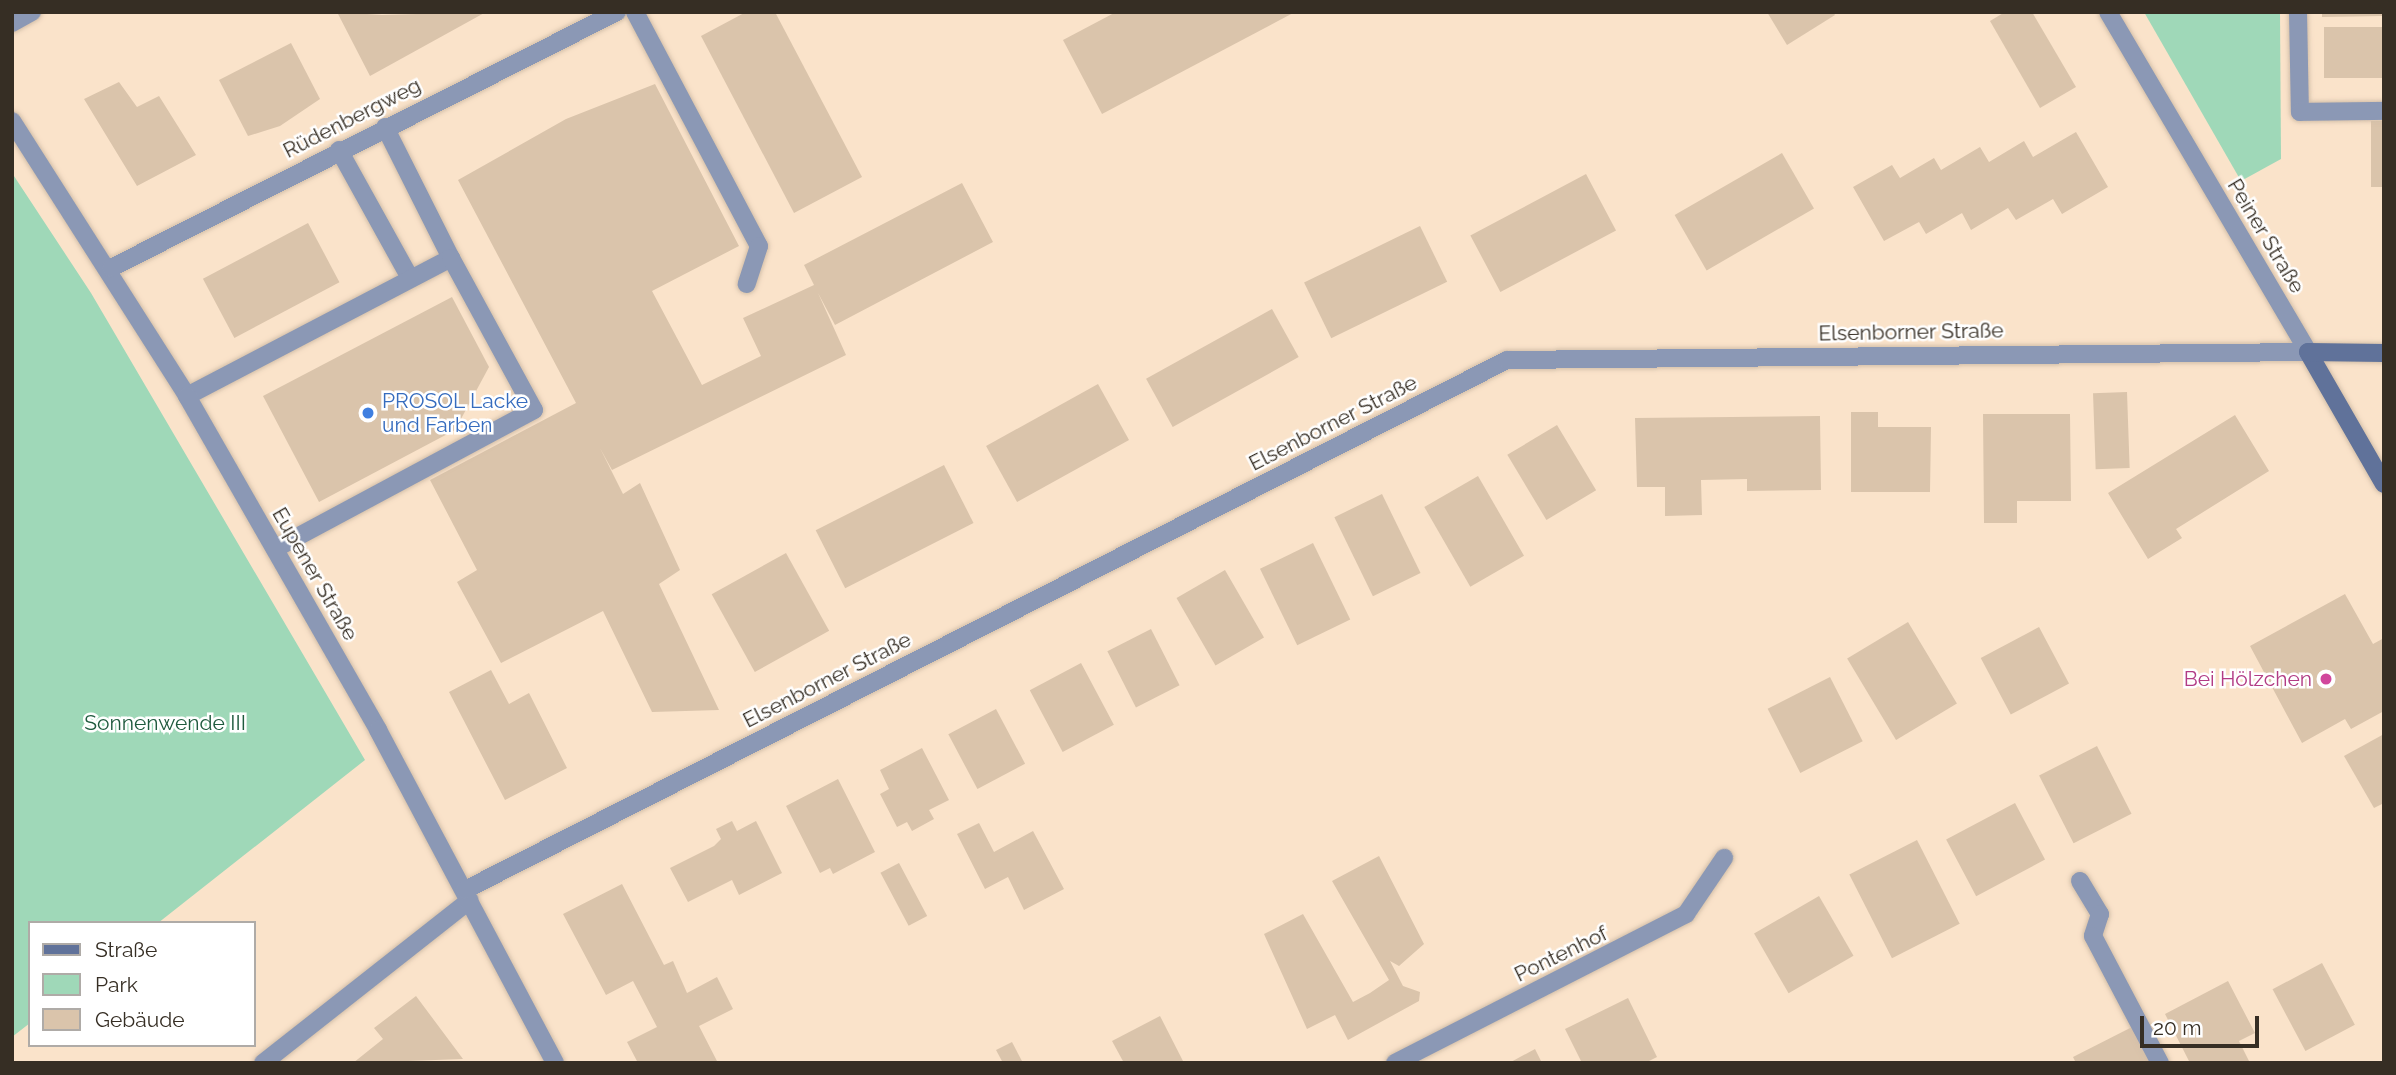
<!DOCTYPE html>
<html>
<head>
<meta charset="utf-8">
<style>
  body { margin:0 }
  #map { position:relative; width:2396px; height:1075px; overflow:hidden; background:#fae3ca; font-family:Raleway,sans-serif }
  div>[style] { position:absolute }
  .green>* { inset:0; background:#9fd8b8 }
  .building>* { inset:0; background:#dac4ab; transform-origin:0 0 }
  .roads { filter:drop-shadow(0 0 2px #d3bfa9) drop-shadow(0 0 2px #d3bfa9) }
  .lane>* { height:18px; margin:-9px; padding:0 9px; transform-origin:9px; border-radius:9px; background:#8b98b5 }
  .street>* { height:18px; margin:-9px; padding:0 9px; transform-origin:9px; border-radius:9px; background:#8b98b5 }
  .secondary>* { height:18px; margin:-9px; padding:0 9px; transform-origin:9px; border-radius:9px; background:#60729a }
  .dots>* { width:19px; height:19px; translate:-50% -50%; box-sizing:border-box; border:4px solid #fff; border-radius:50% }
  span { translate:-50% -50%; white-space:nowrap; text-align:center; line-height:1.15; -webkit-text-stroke:5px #fff; paint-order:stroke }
  .street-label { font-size:21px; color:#362e24 }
  .shop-label { font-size:21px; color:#366cbe }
  .left { translate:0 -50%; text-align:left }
  .hotel-label { font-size:21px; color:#b23c85 }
  .right { translate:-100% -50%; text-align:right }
  .park-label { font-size:21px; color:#1f5a3e }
  .frame { position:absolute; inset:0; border:14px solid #362e24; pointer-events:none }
  .legend { position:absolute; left:28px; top:921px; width:228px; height:126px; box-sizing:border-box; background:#fff; border:2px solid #afaba7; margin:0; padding:9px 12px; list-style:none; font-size:21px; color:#362e24 }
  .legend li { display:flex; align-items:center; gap:14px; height:35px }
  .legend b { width:35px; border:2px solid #afaba7 }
  .scale { position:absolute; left:2140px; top:1016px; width:119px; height:32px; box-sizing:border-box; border:4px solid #362e24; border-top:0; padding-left:9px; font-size:21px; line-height:24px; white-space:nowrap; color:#362e24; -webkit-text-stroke:5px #fff; paint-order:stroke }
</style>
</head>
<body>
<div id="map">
  <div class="green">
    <div style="clip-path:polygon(2144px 12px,2280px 12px,2281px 159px,2241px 181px)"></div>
    <div style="clip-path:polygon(12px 173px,91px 293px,365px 760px,158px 923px,30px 923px,30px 1023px,12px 1037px)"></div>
  </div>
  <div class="building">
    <div style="clip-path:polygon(337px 12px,382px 15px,486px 12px,370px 76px)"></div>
    <div style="clip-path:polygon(746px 12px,775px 12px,862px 177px,794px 213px,701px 36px)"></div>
    <div style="clip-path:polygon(1116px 12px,1295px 12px,1102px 114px,1063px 40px)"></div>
    <div style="clip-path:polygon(1767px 12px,1833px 12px,1835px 15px,1787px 45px)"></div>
    <div style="clip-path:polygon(2005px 12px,2032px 12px,2076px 87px,2040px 108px,1990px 21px)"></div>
    <div style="clip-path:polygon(2322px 12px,2382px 12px,2383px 16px,2322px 17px)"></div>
    <div style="left:2384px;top:27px;width:51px;height:60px;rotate:90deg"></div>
    <div style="clip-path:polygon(291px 43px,320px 99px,280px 126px,248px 136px,219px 80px)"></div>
    <div style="clip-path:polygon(119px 82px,137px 107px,159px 96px,196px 155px,137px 186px,84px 99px)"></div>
    <div style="clip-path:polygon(655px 84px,739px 246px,652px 291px,702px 385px,761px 356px,743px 318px,814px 285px,804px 265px,962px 183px,993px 242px,835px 325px,818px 293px,846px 355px,612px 470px,600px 448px,623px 494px,640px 483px,680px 570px,659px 584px,719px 710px,652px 712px,603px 611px,501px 663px,457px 582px,477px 570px,430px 480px,576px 403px,458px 180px,566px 119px)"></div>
    <div style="left:2384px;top:121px;width:66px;height:13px;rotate:90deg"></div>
    <div style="clip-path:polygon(2076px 132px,2108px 187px,2062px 214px,2053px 199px,2016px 220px,2008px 208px,1971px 230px,1962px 213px,1926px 234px,1919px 222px,1884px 241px,1853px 187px,1892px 165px,1900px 178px,1934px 158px,1941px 170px,1980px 147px,1989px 162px,2024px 141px,2033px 157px)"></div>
    <div style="left:1782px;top:153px;width:64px;height:124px;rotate:60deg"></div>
    <div style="left:1586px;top:174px;width:64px;height:131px;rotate:62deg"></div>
    <div style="left:308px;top:223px;width:67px;height:119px;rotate:62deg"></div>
    <div style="left:1420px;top:226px;width:62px;height:129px;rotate:64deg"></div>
    <div style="clip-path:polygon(452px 297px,489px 367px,455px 430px,319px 502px,263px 396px)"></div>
    <div style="left:1272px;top:309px;width:55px;height:144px;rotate:61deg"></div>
    <div style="left:1098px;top:384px;width:64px;height:128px;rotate:61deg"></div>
    <div style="left:2127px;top:392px;width:76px;height:34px;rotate:88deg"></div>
    <div style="clip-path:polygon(1851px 412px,1878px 412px,1878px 427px,1931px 427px,1930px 492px,1851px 492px)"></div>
    <div style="clip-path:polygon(1983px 414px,2070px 414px,2071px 501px,2017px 501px,2017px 523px,1984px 523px)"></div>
    <div style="clip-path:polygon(2235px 415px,2269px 471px,2176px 529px,2182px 538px,2148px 559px,2108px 493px)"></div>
    <div style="clip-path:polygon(1820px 416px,1821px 490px,1747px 491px,1747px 479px,1701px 480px,1702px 515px,1665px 516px,1665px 487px,1637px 487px,1635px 418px)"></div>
    <div style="left:1557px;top:425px;width:76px;height:58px;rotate:59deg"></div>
    <div style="left:944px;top:465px;width:65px;height:144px;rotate:63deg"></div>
    <div style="left:1478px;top:476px;width:92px;height:62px;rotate:60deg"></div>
    <div style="left:1382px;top:494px;width:88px;height:53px;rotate:64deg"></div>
    <div style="left:1313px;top:543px;width:85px;height:59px;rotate:64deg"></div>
    <div style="left:786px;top:553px;width:89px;height:85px;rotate:61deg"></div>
    <div style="left:1225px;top:570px;width:78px;height:56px;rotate:60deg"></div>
    <div style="clip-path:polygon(2345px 594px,2373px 644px,2384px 638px,2384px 711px,2351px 729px,2345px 719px,2302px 743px,2250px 646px)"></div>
    <div style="left:1908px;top:622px;width:95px;height:71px;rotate:59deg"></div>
    <div style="left:2039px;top:627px;width:64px;height:66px;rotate:62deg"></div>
    <div style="left:1151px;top:629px;width:63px;height:49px;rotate:63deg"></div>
    <div style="left:1081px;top:663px;width:70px;height:58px;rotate:62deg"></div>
    <div style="clip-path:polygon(491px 670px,509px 704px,529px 693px,567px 768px,505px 800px,449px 692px)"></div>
    <div style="left:1830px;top:677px;width:72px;height:70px;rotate:63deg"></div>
    <div style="left:996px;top:709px;width:62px;height:54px;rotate:62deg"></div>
    <div style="clip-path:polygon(2384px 734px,2384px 803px,2374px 808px,2344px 756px)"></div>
    <div style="left:2097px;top:746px;width:76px;height:65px;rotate:63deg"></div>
    <div style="clip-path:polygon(922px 748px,949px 800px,929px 810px,934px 819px,912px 831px,907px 822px,897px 827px,880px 794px,889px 789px,880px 770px)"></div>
    <div style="clip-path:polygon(838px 779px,875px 852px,833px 874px,830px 868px,820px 873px,786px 806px)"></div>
    <div style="left:2015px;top:803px;width:64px;height:78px;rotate:62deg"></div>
    <div style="clip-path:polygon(732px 821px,737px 831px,756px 821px,782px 873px,739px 895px,732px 880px,688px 902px,670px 868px,714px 846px,721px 839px,716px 829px)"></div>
    <div style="clip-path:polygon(979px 823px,994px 852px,1033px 831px,1064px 889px,1024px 910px,1008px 877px,985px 889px,957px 834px)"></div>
    <div style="left:1917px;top:840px;width:94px;height:76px;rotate:63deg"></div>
    <div style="clip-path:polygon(1379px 856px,1424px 944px,1399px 966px,1390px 961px,1403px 986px,1420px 992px,1419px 1001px,1348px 1040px,1335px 1015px,1307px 1029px,1264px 934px,1303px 914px,1353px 1002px,1370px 993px,1389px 980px,1332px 881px)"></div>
    <div style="left:899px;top:863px;width:60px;height:21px;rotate:62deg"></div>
    <div style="clip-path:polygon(622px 884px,664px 965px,673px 961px,687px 993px,717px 977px,733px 1009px,699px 1026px,718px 1063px,638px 1063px,627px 1042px,657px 1027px,633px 981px,606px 995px,563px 914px)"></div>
    <div style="left:1819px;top:896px;width:69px;height:75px;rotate:60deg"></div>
    <div style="left:2322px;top:963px;width:70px;height:56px;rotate:62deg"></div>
    <div style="clip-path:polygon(2228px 981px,2255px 1033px,2239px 1041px,2250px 1063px,2190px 1063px,2165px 1014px)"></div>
    <div style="clip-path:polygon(416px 996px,463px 1059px,353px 1063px,383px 1039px,374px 1028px)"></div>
    <div style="clip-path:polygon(1628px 998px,1657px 1057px,1645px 1063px,1582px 1063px,1565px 1029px)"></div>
    <div style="clip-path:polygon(1160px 1016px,1184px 1063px,1124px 1063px,1112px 1041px)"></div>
    <div style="clip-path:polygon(2134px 1026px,2153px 1063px,2076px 1063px,2073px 1057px)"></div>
    <div style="clip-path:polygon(1012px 1042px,1023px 1063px,1003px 1063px,996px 1050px)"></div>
    <div style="clip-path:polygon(1535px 1049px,1542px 1063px,1509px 1063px)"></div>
  </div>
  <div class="roads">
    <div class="lane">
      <div style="left:635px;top:12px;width:265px;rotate:62.1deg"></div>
      <div style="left:759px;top:246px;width:40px;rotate:108deg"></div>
      <div style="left:12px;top:23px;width:23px;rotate:-29deg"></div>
      <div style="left:385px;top:127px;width:147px;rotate:63.3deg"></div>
      <div style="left:339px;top:150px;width:146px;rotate:61deg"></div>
      <div style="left:187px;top:396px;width:298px;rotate:-27.6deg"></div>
      <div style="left:451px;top:258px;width:173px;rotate:61.4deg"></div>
      <div style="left:534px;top:410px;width:294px;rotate:151.8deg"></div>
      <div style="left:2080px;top:881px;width:39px;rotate:59deg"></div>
      <div style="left:2100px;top:914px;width:23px;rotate:108deg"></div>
      <div style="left:2093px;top:936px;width:144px;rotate:62.2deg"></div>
      <div style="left:263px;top:1063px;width:263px;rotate:-38.2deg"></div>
    </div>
    <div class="street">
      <div style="left:2108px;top:12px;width:394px;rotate:59.5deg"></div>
      <div style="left:2298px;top:12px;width:100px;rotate:88.9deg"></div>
      <div style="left:2300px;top:112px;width:84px;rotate:-0.7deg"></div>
      <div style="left:12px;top:121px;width:326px;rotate:57.5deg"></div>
      <div style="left:187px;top:396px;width:385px;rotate:60.2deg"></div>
      <div style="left:378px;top:730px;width:377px;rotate:62deg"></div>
      <div style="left:111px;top:268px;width:567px;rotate:-26.84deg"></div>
      <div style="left:465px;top:890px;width:1169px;rotate:-26.96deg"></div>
      <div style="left:1507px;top:360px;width:801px;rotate:-0.57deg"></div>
      <div style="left:1395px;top:1063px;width:327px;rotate:-27.1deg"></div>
      <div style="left:1686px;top:914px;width:68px;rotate:-55.8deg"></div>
    </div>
    <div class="secondary">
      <div style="left:2308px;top:352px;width:152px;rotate:60.1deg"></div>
      <div style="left:2308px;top:352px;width:76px;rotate:0.8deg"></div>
    </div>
  </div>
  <div class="dots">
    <div style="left:368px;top:413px;background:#3f7fe0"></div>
    <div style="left:2326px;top:679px;background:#d1479c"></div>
  </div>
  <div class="street-label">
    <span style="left:352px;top:118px;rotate:-27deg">Rüdenbergweg</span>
    <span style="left:2266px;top:236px;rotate:59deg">Peiner Straße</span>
    <span style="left:1911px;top:332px;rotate:-1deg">Elsenborner Straße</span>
    <span style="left:1333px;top:423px;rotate:-27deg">Elsenborner Straße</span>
    <span style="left:315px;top:574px;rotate:60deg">Eupener Straße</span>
    <span style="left:827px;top:680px;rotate:-27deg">Elsenborner Straße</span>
    <span style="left:1561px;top:954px;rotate:-26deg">Pontenhof</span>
  </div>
  <div class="shop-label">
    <span class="left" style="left:382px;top:413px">PROSOL Lacke<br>und Farben</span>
  </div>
  <div class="hotel-label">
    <span class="right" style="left:2312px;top:679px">Bei Hölzchen</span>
  </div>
  <div class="park-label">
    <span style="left:165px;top:723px">Sonnenwende III</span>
  </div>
  <div class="frame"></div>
  <ul class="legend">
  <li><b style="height:9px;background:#60729a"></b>Straße</li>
  <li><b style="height:19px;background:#9fd8b8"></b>Park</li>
  <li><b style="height:19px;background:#dac4ab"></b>Gebäude</li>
  </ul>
  <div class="scale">20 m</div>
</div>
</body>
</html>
